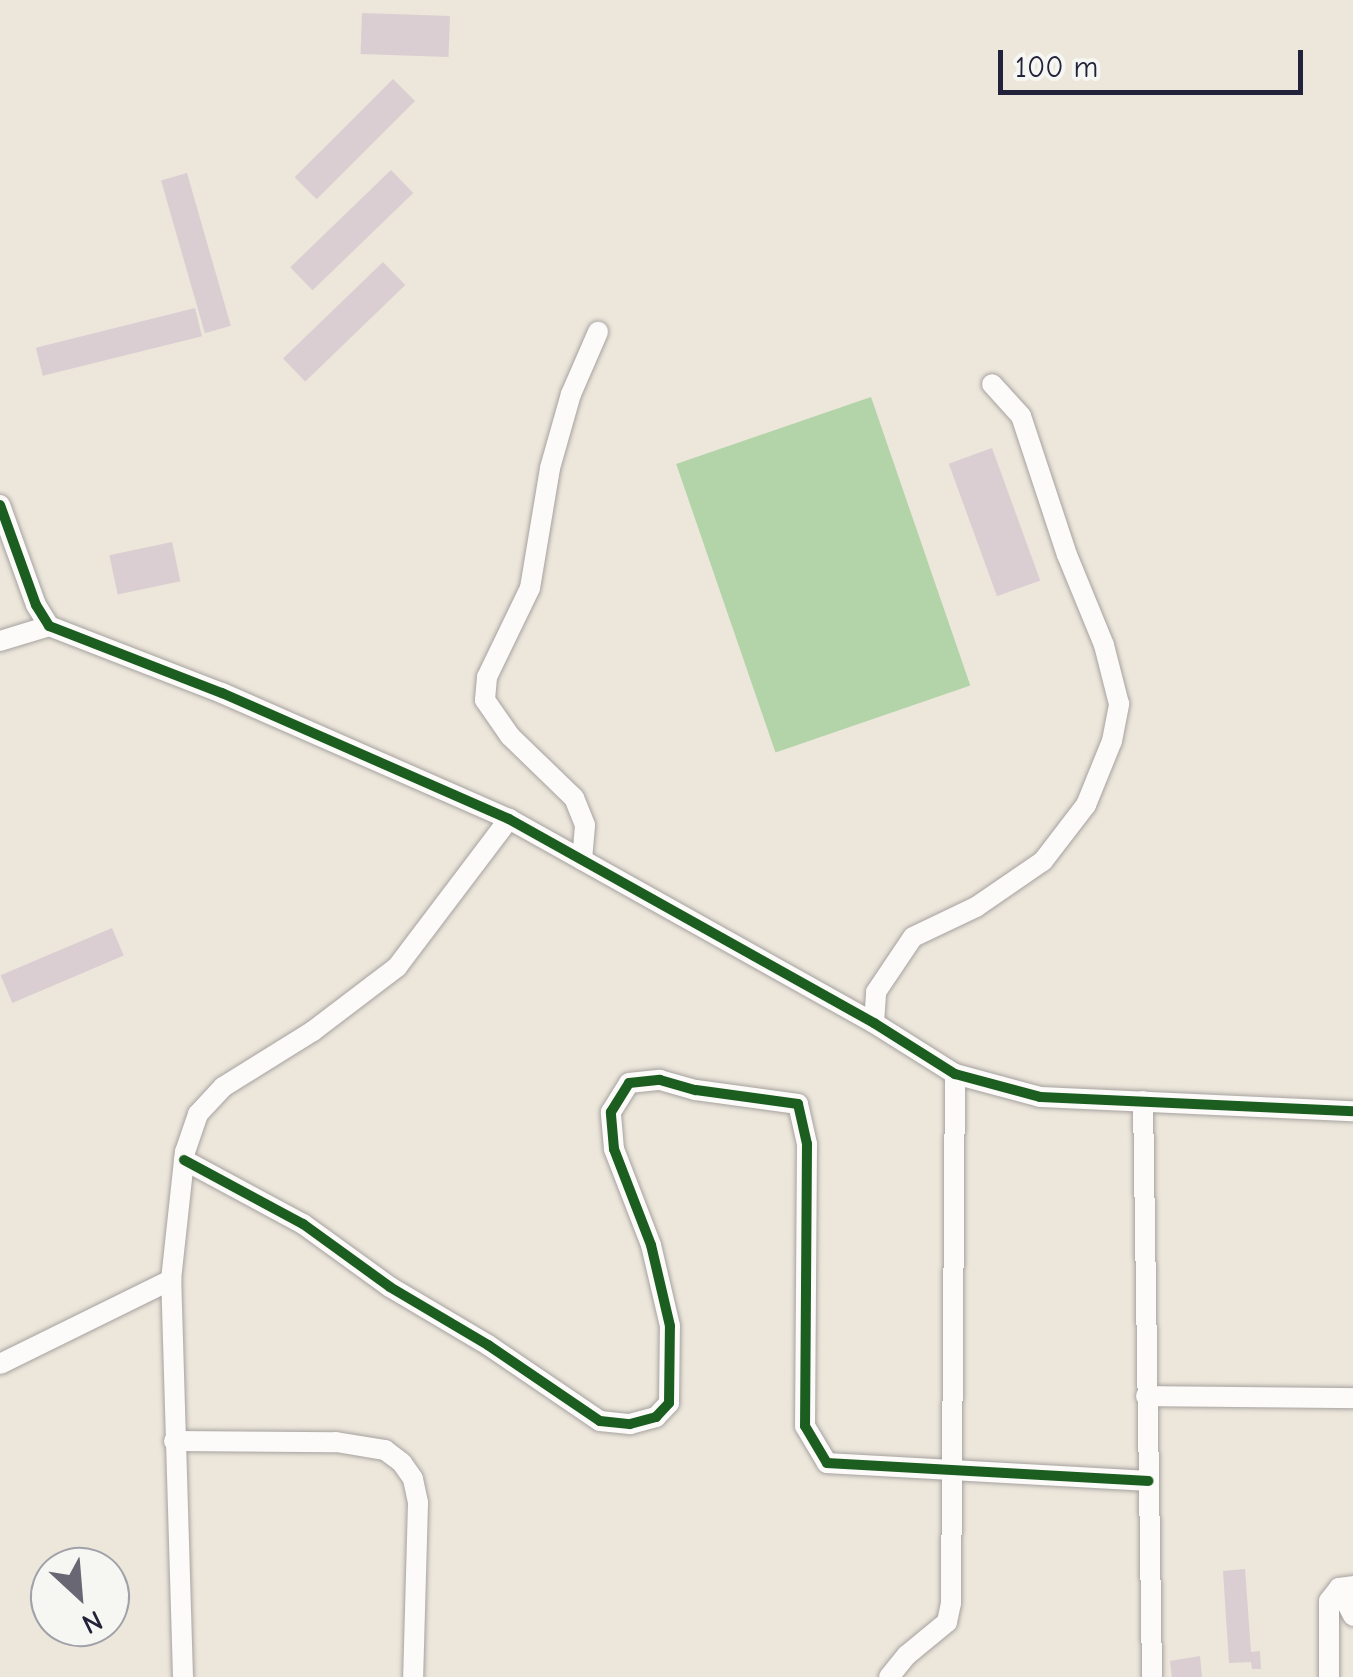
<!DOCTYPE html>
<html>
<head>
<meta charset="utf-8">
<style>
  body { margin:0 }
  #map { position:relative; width:1353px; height:1677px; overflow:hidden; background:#ece6db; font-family:"Comic Neue",sans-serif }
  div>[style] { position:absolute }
  .green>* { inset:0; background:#b2d4a8; transform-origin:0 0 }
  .building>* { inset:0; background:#daced2; transform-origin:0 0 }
  .roads { filter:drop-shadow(0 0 2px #a6a29f) drop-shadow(0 0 2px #a6a29f) }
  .minor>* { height:20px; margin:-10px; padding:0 10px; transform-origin:10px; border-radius:10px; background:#fcfbfa }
  .cycleway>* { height:10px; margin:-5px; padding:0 5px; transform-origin:5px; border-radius:5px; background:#1b5e20 }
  span { translate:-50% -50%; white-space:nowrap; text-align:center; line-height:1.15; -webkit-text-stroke:8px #f6f6f2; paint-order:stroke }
  .north { position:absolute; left:30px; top:1547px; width:100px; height:100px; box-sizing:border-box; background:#f6f6f2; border:2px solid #a1a1a9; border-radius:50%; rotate:154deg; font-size:28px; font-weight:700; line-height:40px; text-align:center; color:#22223b }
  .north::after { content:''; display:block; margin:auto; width:35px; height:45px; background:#696773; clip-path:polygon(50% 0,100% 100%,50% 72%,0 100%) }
  .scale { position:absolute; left:998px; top:50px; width:305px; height:45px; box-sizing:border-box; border:5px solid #22223b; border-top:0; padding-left:12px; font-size:30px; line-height:35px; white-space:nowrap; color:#22223b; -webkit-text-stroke:8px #f6f6f2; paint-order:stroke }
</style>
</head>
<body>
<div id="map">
  <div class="green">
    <div style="left:871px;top:397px;width:305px;height:206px;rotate:71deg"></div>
  </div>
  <div class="building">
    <div style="left:362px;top:13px;width:88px;height:41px;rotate:2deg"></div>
    <div style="left:393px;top:79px;width:31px;height:139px;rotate:45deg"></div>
    <div style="left:391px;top:170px;width:32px;height:140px;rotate:46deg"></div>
    <div style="left:187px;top:173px;width:159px;height:27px;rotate:74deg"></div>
    <div style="left:383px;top:262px;width:32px;height:139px;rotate:46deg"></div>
    <div style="left:195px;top:308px;width:29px;height:164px;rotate:76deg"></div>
    <div style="left:992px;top:448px;width:141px;height:46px;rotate:70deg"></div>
    <div style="left:172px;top:542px;width:40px;height:64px;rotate:78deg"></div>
    <div style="left:112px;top:928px;width:30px;height:121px;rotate:67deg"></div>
    <div style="clip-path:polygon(1245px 1569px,1251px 1652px,1260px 1651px,1261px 1669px,1252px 1669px,1251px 1662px,1229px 1663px,1223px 1571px)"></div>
    <div style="clip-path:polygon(1200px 1656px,1202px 1677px,1172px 1677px,1170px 1661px)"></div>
  </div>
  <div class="roads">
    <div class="minor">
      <div style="left:0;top:505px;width:106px;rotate:70.2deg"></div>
      <div style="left:36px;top:605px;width:25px;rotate:58deg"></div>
      <div style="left:49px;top:626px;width:186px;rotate:21.2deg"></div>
      <div style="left:222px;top:693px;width:313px;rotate:23.7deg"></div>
      <div style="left:509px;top:819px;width:418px;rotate:29.2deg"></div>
      <div style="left:874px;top:1023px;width:96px;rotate:32.2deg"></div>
      <div style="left:955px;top:1074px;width:88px;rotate:15.1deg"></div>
      <div style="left:1040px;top:1097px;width:313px;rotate:2.6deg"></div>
      <div style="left:0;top:641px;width:51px;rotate:-17deg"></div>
      <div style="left:582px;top:860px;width:35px;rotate:-85deg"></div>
      <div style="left:585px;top:825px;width:29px;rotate:-112deg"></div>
      <div style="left:574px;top:798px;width:89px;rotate:-135.9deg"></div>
      <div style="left:510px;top:736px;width:44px;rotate:-124.8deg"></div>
      <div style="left:485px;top:700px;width:23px;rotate:-85deg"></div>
      <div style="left:487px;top:677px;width:99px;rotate:-64.2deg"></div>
      <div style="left:530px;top:588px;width:122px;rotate:-80.5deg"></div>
      <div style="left:550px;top:468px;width:77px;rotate:-74.2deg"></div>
      <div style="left:571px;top:394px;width:68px;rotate:-66.5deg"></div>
      <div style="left:874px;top:1023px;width:31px;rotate:-86deg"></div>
      <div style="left:876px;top:992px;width:66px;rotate:-56.1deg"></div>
      <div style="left:913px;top:937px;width:70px;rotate:-25.5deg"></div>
      <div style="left:976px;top:907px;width:81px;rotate:-34.5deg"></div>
      <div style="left:1043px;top:861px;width:71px;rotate:-52.5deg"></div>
      <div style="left:1086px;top:805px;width:69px;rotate:-67.9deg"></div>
      <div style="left:1112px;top:741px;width:38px;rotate:-79deg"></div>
      <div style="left:1119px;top:704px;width:61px;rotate:-104.3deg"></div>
      <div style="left:1104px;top:645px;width:97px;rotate:-112.3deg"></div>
      <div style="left:1067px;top:555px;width:146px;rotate:-108.3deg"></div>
      <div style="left:1021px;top:416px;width:43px;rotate:-132.2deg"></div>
      <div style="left:1143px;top:1101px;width:576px;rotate:89.1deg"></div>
      <div style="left:184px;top:1160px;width:135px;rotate:28.3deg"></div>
      <div style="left:303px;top:1224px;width:107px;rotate:35.9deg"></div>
      <div style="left:390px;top:1287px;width:114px;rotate:30.6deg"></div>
      <div style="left:488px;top:1345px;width:135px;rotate:34.2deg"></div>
      <div style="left:600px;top:1421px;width:30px;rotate:6deg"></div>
      <div style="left:630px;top:1424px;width:27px;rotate:-15deg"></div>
      <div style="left:656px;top:1417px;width:19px;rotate:-47deg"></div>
      <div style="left:669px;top:1403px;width:77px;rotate:-89.3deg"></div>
      <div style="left:670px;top:1326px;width:83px;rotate:-103.2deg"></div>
      <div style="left:651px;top:1245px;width:103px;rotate:-111.1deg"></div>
      <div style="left:614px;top:1149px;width:37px;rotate:-95deg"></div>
      <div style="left:611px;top:1112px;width:34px;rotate:-58deg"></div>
      <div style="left:629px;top:1083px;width:31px;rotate:-6deg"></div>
      <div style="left:660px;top:1080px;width:37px;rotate:16deg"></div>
      <div style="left:696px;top:1090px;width:103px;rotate:7.8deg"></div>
      <div style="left:798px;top:1104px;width:41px;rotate:77.3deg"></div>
      <div style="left:807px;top:1144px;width:282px;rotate:90.4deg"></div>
      <div style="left:805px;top:1426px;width:43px;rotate:59.3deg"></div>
      <div style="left:827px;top:1463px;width:322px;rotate:3.2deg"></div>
      <div style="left:0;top:1364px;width:191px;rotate:-26.2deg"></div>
      <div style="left:1146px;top:1396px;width:207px;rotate:0.6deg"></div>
      <div style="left:174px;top:1441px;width:162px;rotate:0.4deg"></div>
      <div style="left:336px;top:1442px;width:50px;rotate:9.3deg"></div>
      <div style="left:385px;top:1450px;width:21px;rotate:37deg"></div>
      <div style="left:402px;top:1463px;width:19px;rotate:55deg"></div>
      <div style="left:413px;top:1479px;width:25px;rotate:78deg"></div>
      <div style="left:418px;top:1503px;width:174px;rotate:91.6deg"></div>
      <div style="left:1339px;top:1588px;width:31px;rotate:63deg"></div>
      <div style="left:183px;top:1677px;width:397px;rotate:-91.7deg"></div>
      <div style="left:171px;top:1280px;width:129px;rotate:-83.8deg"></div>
      <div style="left:185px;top:1152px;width:40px;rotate:-71.1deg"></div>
      <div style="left:198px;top:1114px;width:37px;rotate:-47deg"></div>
      <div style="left:223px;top:1087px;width:106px;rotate:-31.9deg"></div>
      <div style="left:313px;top:1031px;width:106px;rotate:-37.3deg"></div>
      <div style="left:397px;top:967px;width:186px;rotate:-52.9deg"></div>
      <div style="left:889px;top:1677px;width:28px;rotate:-51deg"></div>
      <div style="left:907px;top:1655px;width:52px;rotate:-39.5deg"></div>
      <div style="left:947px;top:1622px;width:19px;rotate:-78deg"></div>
      <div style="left:951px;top:1603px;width:529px;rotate:-89.57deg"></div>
      <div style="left:1329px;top:1677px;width:76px;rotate:-90deg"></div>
      <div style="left:1329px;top:1601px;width:16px;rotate:-52deg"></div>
      <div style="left:1339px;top:1588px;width:14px;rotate:-8deg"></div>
    </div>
  </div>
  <div class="cycleway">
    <div style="left:0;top:505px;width:106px;rotate:70.2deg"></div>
    <div style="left:36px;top:605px;width:25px;rotate:58deg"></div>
    <div style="left:49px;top:626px;width:186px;rotate:21.2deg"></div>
    <div style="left:222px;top:693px;width:313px;rotate:23.7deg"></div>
    <div style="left:509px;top:819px;width:418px;rotate:29.2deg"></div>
    <div style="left:874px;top:1023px;width:96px;rotate:32.2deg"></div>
    <div style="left:955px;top:1074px;width:88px;rotate:15.1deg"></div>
    <div style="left:1040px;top:1097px;width:313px;rotate:2.6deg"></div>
    <div style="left:184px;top:1160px;width:135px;rotate:28.3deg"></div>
    <div style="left:303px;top:1224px;width:107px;rotate:35.9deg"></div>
    <div style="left:390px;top:1287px;width:114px;rotate:30.6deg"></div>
    <div style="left:488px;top:1345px;width:135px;rotate:34.2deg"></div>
    <div style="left:600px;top:1421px;width:30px;rotate:6deg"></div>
    <div style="left:630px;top:1424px;width:27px;rotate:-15deg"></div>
    <div style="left:656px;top:1417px;width:19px;rotate:-47deg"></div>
    <div style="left:669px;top:1403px;width:77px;rotate:-89.3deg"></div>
    <div style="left:670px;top:1326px;width:83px;rotate:-103.2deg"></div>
    <div style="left:651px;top:1245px;width:103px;rotate:-111.1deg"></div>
    <div style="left:614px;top:1149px;width:37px;rotate:-95deg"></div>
    <div style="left:611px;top:1112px;width:34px;rotate:-58deg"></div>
    <div style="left:629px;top:1083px;width:31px;rotate:-6deg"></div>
    <div style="left:660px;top:1080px;width:37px;rotate:16deg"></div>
    <div style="left:696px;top:1090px;width:103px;rotate:7.8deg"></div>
    <div style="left:798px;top:1104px;width:41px;rotate:77.3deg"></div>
    <div style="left:807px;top:1144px;width:282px;rotate:90.4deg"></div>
    <div style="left:805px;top:1426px;width:43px;rotate:59.3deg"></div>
    <div style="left:827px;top:1463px;width:322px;rotate:3.2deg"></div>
  </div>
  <div class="north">N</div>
  <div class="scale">100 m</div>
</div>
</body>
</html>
